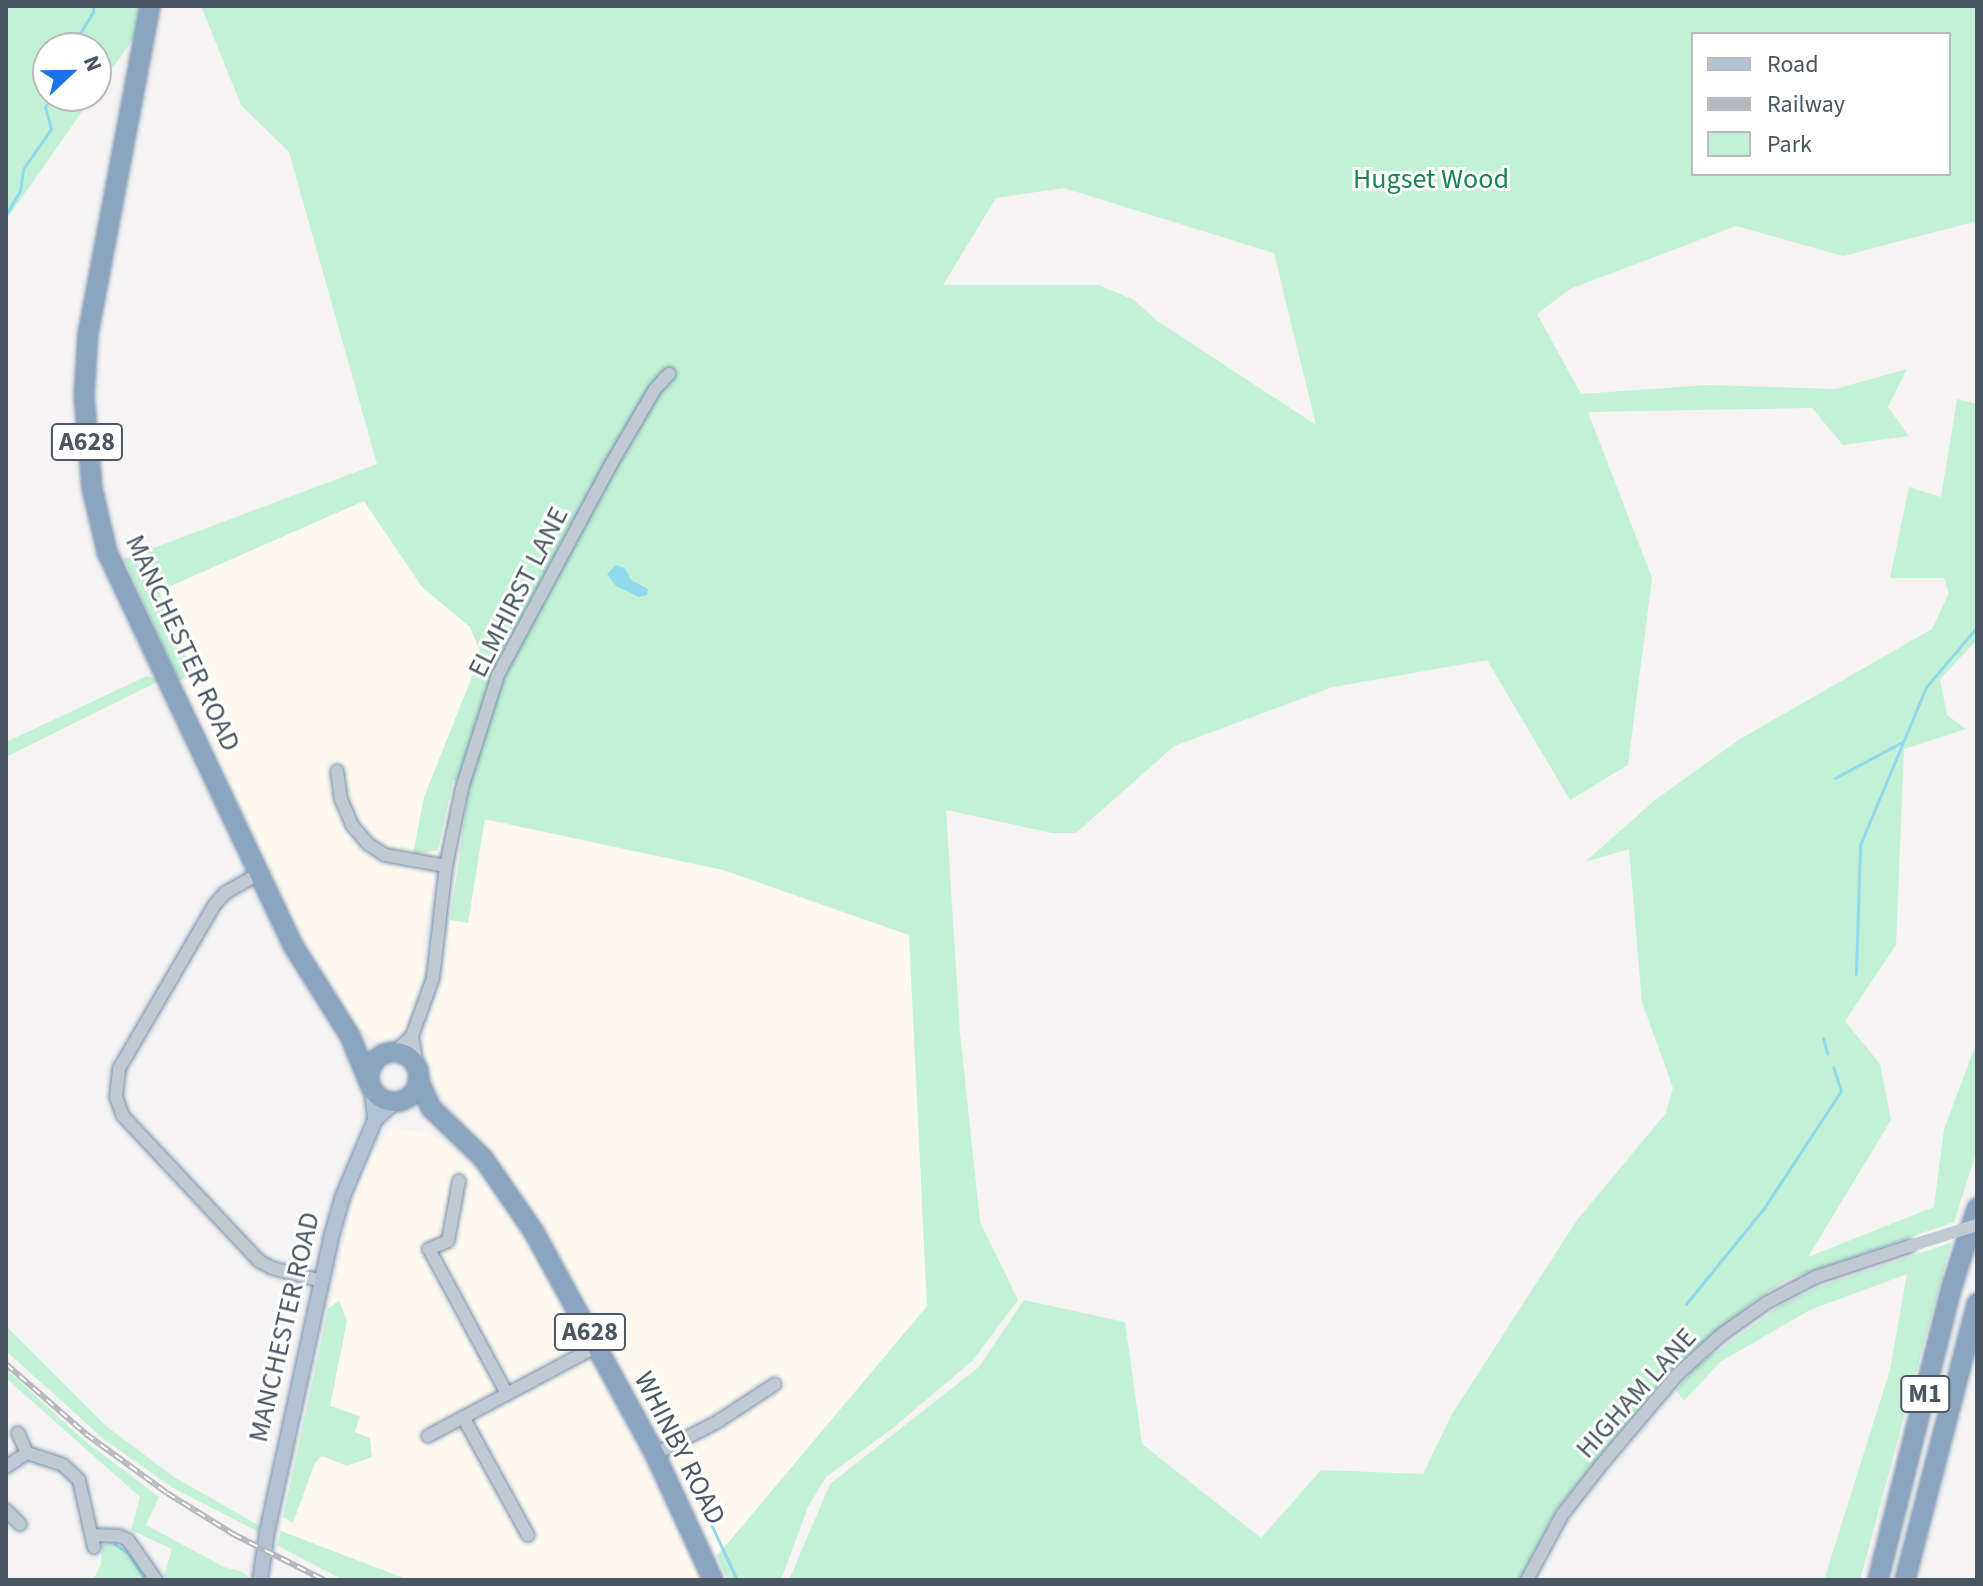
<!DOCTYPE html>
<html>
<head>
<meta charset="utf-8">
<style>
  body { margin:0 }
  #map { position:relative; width:1983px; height:1586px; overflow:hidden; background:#f5f3f3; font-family:"Source Sans 3",sans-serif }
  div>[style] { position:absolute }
  .commercial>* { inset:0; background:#fdf9ef }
  .green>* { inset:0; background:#c3f1d5 }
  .water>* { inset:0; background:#90daee }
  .stream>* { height:3px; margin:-1.5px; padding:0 1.5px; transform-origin:1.5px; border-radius:1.5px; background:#90daee }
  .roads { filter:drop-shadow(0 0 2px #7690ad) drop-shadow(0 0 2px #7690ad) }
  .minor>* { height:12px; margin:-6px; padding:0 6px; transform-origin:6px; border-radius:6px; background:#c1cad2 }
  .major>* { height:14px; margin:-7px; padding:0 7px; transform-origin:7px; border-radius:7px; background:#b3c2d1 }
  .highway>* { height:18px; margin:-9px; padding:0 9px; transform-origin:9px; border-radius:9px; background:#8ba5c1 }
  .highway>.ring { margin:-9px; padding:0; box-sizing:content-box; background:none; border:18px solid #8ba5c1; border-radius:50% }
  .rail>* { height:6px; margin-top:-3px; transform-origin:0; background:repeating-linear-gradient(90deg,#fff 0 9px,#b5b8bd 0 18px); box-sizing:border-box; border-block:2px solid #b5b8bd }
  .minor-bridge>* { height:12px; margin:-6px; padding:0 6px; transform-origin:6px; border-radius:6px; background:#c1cad2 }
  span { translate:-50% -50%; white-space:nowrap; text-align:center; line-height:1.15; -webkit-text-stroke:6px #fff; paint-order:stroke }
  .shield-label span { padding:2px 6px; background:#fff; border:2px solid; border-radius:6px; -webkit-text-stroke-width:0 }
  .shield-label { font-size:26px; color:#4a5661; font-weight:700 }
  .park-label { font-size:28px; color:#17864f }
  .street-label { font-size:28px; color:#4a5661 }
  .frame { position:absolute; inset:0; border:8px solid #4a5661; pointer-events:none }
  .legend { position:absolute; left:1691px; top:32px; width:260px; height:144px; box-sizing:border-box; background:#fff; border:2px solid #b7bbc0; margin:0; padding:10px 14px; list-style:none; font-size:24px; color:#4a5661 }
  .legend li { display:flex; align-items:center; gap:16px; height:40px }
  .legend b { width:40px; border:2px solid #b7bbc0 }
  .north { position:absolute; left:32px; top:32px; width:80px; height:80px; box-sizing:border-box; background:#fff; border:2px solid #b7bbc0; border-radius:50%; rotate:68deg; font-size:22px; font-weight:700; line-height:32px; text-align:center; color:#4a5661 }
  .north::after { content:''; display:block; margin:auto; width:28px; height:36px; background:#1a73e8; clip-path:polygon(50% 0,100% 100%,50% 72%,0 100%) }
</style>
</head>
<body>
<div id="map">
  <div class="commercial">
    <div style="clip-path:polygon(364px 500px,422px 587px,470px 627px,481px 654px,423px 937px,425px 975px,405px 1030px,392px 1040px,378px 1042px,355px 1026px,296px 934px,179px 681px,194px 674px,159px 591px)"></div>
    <div style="clip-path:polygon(465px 816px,723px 870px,909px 935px,927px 1306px,717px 1556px,655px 1430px,525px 1197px,437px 1089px,423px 1055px,425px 1034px,443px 969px)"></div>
    <div style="clip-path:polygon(395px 1127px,438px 1137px,471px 1165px,513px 1219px,587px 1351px,702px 1580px,409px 1580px,281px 1531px,353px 1201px,372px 1151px)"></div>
  </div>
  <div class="green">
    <div style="clip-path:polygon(6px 6px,141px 6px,137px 33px,96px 92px,96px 48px,48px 48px,48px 96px,93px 96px,6px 220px)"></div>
    <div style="clip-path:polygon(evenodd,201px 6px,1977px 6px,1977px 221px,1843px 256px,1736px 226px,1570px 289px,1537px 314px,1581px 394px,1708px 385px,1835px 389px,1907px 369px,1888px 407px,1909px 436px,1843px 445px,1812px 408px,1588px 412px,1652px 578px,1628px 765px,1570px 800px,1487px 660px,1333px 687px,1174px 746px,1076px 833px,1052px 833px,946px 810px,960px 1033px,980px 1222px,1018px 1300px,973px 1360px,893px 1428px,826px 1477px,808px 1507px,781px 1580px,728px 1580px,717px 1556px,927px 1306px,909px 935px,723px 870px,485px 819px,468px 923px,450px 920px,471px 775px,453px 781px,438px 850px,413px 854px,424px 797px,481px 654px,470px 627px,422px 587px,364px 501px,159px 591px,194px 674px,179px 681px,124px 559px,377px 464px,289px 152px,241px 105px,201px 6px,1693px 34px,1949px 34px,1949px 174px,1693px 174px,1693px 34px,201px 6px,1064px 188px,1274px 253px,1316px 425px,1156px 320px,1134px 300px,1099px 285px,943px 285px,996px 198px,1064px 188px)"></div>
    <div style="clip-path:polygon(1957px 399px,1977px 404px,1977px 640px,1940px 679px,1947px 715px,1966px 729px,1904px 749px,1896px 945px,1845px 1021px,1880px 1064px,1891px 1120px,1808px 1257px,1934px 1207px,1944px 1129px,1977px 1041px,1977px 1150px,1954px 1222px,1786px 1280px,1752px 1302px,1677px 1364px,1556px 1509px,1519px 1580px,789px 1580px,830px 1484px,979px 1367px,1024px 1300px,1125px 1322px,1142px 1444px,1261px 1538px,1321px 1470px,1423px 1474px,1452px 1414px,1577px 1220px,1666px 1113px,1673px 1088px,1642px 1002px,1629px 849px,1585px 862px,1655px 800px,1740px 739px,1932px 629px,1949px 593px,1944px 578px,1890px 578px,1909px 487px,1941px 497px)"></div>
    <div style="clip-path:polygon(147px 676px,159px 681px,6px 757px,6px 742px)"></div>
    <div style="clip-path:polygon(1951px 1243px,1860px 1580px,1824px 1580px,1890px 1370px,1907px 1274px,1810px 1310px,1720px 1362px,1684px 1401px,1676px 1390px,1697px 1366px,1781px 1305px,1821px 1286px)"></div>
    <div style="clip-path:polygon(339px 1300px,347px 1321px,330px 1406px,360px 1416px,355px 1432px,370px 1438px,372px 1457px,347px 1466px,322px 1456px,315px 1463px,293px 1523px,283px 1517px,328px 1309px)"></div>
    <div style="clip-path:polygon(6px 1326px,106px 1426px,174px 1477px,260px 1526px,259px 1532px,173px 1488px,106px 1441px,6px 1351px)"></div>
    <div style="clip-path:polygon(6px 1369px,85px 1441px,159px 1497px,146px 1525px,224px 1567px,243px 1572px,252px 1580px,167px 1580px,164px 1576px,172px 1549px,131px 1530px,140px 1497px,6px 1378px)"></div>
    <div style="clip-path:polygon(281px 1531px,286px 1533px,409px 1580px,343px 1580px,277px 1545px)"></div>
    <div style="clip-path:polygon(109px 1542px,130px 1550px,149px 1580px,93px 1580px,101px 1564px,102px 1546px)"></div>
  </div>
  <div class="water">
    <div style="clip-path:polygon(616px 565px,625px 568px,631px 580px,648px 589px,647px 595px,639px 597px,616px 586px,607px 574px)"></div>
  </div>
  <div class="stream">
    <div style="left:71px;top:48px;width:42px;rotate:-58.6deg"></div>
    <div style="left:93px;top:12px;width:6px;rotate:-90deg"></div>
    <div style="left:6px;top:214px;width:27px;rotate:-59deg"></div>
    <div style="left:20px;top:191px;width:22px;rotate:-82deg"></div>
    <div style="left:23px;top:169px;width:49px;rotate:-55deg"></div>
    <div style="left:51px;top:129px;width:23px;rotate:-105deg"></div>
    <div style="left:45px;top:107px;width:13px;rotate:-58deg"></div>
    <div style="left:1835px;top:778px;width:76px;rotate:-28.2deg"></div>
    <div style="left:1856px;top:974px;width:129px;rotate:-88.2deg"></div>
    <div style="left:1860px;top:845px;width:171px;rotate:-67.3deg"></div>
    <div style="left:1926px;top:687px;width:79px;rotate:-49.6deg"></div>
    <div style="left:1823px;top:1038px;width:16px;rotate:75deg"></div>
    <div style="left:1686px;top:1304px;width:124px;rotate:-50.9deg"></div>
    <div style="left:1764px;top:1208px;width:140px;rotate:-56.7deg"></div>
    <div style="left:1841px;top:1091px;width:25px;rotate:-108deg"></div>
    <div style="left:694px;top:1488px;width:102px;rotate:64.9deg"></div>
    <div style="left:114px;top:1544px;width:17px;rotate:33deg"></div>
    <div style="left:128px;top:1553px;width:32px;rotate:58deg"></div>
  </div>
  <div class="roads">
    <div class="minor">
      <div style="left:337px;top:771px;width:28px;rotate:82deg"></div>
      <div style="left:341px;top:799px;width:28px;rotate:67deg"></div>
      <div style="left:352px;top:825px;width:25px;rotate:50deg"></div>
      <div style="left:368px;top:844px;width:20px;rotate:33deg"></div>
      <div style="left:385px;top:855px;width:62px;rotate:10.2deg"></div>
      <div style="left:260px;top:873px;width:40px;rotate:150.3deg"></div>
      <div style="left:225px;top:893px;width:15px;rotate:132deg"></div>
      <div style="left:215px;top:904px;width:191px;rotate:120.2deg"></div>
      <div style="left:119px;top:1069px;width:28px;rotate:96deg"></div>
      <div style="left:116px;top:1097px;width:20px;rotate:70deg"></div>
      <div style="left:123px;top:1116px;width:199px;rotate:46.8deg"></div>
      <div style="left:259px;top:1261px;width:15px;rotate:28deg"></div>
      <div style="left:272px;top:1268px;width:52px;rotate:14.6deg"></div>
      <div style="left:412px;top:1036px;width:33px;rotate:81deg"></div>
      <div style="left:394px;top:1053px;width:25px;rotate:-43deg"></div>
      <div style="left:412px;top:1036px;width:62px;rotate:-70.1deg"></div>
      <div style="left:433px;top:978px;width:113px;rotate:-83.4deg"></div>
      <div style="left:446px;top:866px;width:80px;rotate:-78.4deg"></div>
      <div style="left:462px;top:788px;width:119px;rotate:-72.3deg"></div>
      <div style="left:498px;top:675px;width:237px;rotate:-61.8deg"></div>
      <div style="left:610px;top:466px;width:89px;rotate:-59.7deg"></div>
      <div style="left:655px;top:389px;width:21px;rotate:-47deg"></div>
      <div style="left:459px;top:1181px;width:61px;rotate:100.4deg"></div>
      <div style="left:448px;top:1241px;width:21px;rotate:157deg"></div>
      <div style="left:429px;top:1249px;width:165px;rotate:61.7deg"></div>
      <div style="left:463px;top:1417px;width:135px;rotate:61.2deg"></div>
      <div style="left:18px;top:1433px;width:22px;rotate:66deg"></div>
      <div style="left:27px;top:1453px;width:38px;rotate:18deg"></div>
      <div style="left:63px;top:1465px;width:22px;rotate:43deg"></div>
      <div style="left:79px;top:1480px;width:69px;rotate:77.4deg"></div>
      <div style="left:428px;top:1436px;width:191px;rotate:-28deg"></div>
      <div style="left:655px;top:1454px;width:70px;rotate:-27.3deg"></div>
      <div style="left:717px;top:1422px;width:69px;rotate:-33.2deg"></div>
      <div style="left:6px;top:1467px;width:25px;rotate:-34deg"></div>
      <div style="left:6px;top:1510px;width:20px;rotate:45deg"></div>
      <div style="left:92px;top:1535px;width:27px;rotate:2deg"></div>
      <div style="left:119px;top:1536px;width:10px;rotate:24deg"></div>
      <div style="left:128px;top:1540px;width:49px;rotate:55deg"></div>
      <div style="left:1527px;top:1580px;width:74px;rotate:-61.7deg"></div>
      <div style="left:1562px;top:1515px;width:63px;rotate:-52deg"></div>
      <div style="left:1601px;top:1465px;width:119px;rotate:-49.8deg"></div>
      <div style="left:1678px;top:1374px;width:58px;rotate:-42.2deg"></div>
      <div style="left:1721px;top:1335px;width:55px;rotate:-35.4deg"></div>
      <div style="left:1766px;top:1303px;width:56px;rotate:-27.5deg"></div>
      <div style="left:1816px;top:1277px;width:99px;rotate:-18.3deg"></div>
    </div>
    <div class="major">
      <div style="left:372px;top:1090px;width:30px;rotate:84deg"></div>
      <div style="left:260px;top:1580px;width:49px;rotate:-81.7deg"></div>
      <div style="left:267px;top:1532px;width:305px;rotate:-77.7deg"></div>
      <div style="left:332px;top:1234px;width:37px;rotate:-74deg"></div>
      <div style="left:342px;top:1198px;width:85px;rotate:-67.1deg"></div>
      <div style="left:375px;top:1120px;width:26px;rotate:-43deg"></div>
    </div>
    <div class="highway">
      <div style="left:150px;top:6px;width:333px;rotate:100.7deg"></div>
      <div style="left:88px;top:333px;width:63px;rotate:93.6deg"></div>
      <div style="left:84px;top:396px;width:92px;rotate:85deg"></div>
      <div style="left:92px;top:488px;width:66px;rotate:76.8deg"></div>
      <div style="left:107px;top:552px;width:437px;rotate:64.7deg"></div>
      <div style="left:294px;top:947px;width:105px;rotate:57.8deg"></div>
      <div style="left:350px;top:1036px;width:50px;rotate:67.6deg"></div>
      <div class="ring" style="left:369px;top:1052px;width:32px;height:32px"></div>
      <div style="left:418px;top:1079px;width:32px;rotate:66deg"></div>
      <div style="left:431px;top:1108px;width:72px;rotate:43.9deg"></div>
      <div style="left:483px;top:1158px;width:90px;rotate:55.4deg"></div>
      <div style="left:534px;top:1232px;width:253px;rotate:61.4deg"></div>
      <div style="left:655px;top:1454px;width:139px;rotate:65.3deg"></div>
      <div style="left:1878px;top:1580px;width:303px;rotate:-75.9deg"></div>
      <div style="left:1952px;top:1286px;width:82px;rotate:-72.2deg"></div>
      <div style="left:1905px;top:1580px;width:286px;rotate:-75.4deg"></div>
    </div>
  </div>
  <div class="rail">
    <div style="left:6px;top:1364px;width:106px;rotate:41.2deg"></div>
    <div style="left:86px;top:1434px;width:100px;rotate:36.1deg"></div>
    <div style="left:167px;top:1493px;width:78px;rotate:31.8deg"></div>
    <div style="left:233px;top:1534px;width:102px;rotate:26.8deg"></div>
  </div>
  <div class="minor-bridge">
    <div style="left:1910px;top:1246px;width:70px;rotate:-17.4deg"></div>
  </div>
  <div class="shield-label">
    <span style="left:87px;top:442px">A628</span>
    <span style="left:590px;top:1332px">A628</span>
    <span style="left:1925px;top:1394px">M1</span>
  </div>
  <div class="park-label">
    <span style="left:1431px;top:179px">Hugset Wood</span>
  </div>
  <div class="street-label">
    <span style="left:518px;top:592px;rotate:-63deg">ELMHIRST LANE</span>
    <span style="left:183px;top:643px;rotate:65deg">MANCHESTER ROAD</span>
    <span style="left:284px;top:1327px;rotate:-77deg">MANCHESTER ROAD</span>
    <span style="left:1636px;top:1393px;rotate:-48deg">HIGHAM LANE</span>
    <span style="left:680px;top:1448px;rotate:63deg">WHINBY ROAD</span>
  </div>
  <div class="frame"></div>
  <ul class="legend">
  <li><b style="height:10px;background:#b3c2d1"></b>Road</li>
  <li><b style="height:10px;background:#b5b8bd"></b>Railway</li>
  <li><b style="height:22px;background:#c3f1d5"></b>Park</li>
  </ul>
  <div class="north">N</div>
</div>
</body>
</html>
